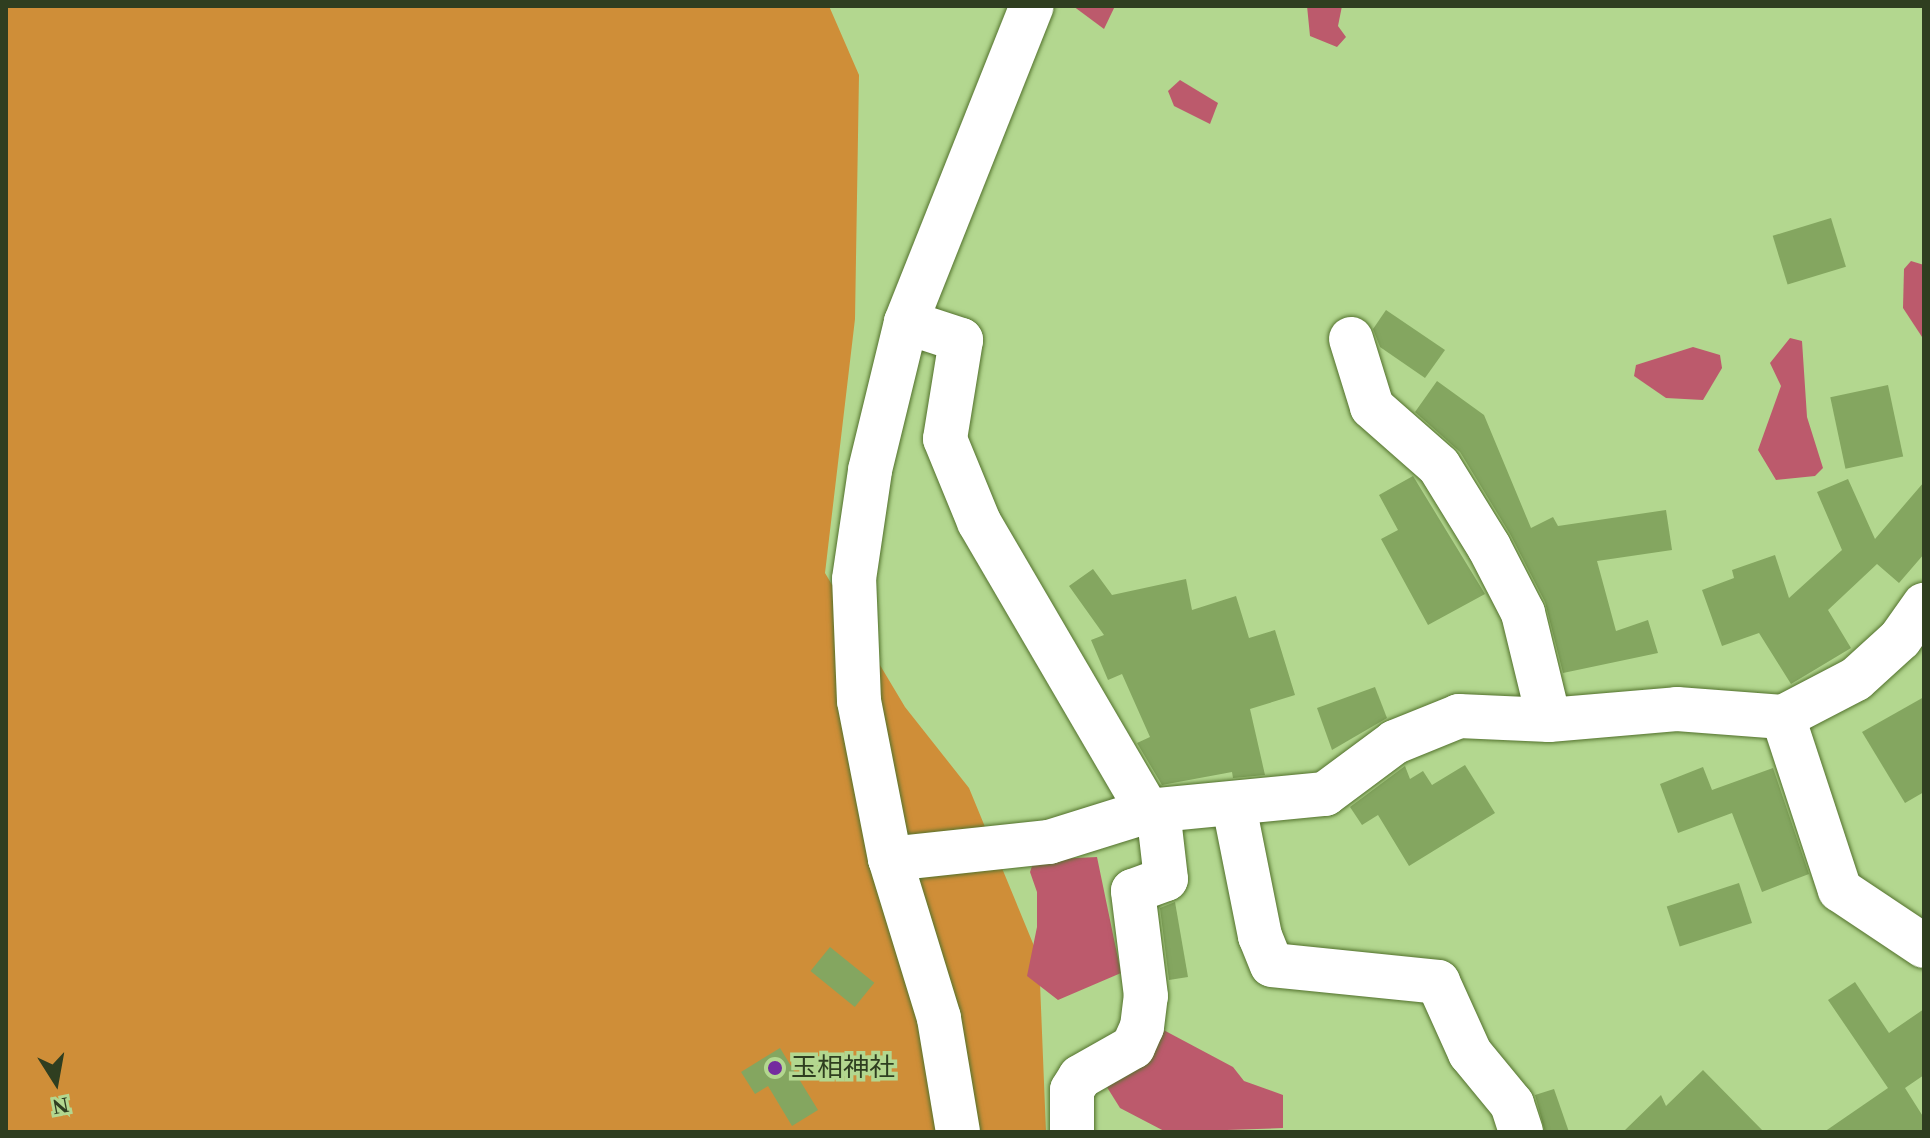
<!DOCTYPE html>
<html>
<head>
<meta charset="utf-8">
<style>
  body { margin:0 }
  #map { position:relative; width:1930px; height:1138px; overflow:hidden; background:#b3d78f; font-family:"Times New Roman","Noto Sans JP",serif }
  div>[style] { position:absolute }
  .forest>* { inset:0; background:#cf8e38 }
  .water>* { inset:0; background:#bc5a6c }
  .building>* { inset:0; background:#84a660; transform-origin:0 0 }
  .roads { filter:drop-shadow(0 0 2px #52712c) drop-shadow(0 0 2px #52712c) }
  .minor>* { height:44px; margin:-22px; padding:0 22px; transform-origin:22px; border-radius:22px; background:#fff }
  .dots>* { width:22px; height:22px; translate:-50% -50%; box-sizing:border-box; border:4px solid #b3d78f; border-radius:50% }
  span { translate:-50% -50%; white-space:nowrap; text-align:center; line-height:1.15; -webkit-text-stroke:7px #b3d78f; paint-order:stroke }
  .poi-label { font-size:26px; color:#2f3e20 }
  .left { translate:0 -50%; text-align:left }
  .frame { position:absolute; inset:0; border:8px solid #2f3e20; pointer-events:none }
  .north { position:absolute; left:16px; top:1042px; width:80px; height:80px; -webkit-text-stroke:6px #b3d78f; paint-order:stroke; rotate:169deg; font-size:22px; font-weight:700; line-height:32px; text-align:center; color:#2f3e20 }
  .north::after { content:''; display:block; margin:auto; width:28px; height:36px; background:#2f3e20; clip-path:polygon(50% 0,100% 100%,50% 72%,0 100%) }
</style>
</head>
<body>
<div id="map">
  <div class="forest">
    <div style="clip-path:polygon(6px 6px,829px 6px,859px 75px,855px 319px,825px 573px,905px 707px,969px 788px,1039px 958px,1046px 1132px,6px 1132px)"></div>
  </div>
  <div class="water">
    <div style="clip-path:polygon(1073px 6px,1115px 6px,1104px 29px)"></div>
    <div style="clip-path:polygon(1307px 6px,1342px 6px,1338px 26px,1346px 37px,1337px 47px,1310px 36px)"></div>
    <div style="clip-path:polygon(1180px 80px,1218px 103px,1210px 124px,1174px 106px,1168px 91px)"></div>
    <div style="clip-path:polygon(1911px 261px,1924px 265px,1924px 340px,1903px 308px,1904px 269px)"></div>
    <div style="clip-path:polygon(1790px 338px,1802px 341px,1807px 417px,1823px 468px,1815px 476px,1776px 480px,1758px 450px,1781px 386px,1770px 363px)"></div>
    <div style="clip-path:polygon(1693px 347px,1720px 355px,1722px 368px,1703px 400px,1666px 398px,1634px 376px,1636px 365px)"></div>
    <div style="clip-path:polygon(1097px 857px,1121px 973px,1058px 1000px,1027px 976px,1037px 927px,1037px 892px,1030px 872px,1034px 860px)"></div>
    <div style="clip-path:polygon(1156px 1026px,1233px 1067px,1244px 1081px,1283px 1095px,1283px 1128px,1166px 1132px,1120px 1108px,1105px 1084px)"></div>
  </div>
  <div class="building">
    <div style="left:1831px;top:218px;width:51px;height:61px;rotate:73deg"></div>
    <div style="clip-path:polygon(1386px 310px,1445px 350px,1425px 378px,1380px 347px,1373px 329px)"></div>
    <div style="clip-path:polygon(1437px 381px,1484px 415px,1531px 528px,1553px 517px,1558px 526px,1666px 510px,1672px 550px,1597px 561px,1616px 631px,1648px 620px,1658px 653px,1563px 673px,1545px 602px,1510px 534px,1460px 452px,1415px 412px)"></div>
    <div style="left:1888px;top:385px;width:73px;height:59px;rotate:78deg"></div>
    <div style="clip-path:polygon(1413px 476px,1485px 594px,1428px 625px,1381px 539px,1398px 530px,1379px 495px)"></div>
    <div style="clip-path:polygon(1848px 479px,1875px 539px,1924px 482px,1924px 554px,1899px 583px,1877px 564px,1828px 610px,1851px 648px,1791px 684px,1759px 633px,1722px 646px,1702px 590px,1734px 578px,1732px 570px,1775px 555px,1789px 598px,1842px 550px,1817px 492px)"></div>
    <div style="clip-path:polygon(1093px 569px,1112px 595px,1186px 579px,1192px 610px,1236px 596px,1249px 638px,1275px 630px,1295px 695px,1250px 709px,1265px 775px,1233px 778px,1232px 772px,1162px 785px,1137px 743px,1150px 737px,1122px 674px,1108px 680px,1091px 640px,1104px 635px,1069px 586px)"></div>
    <div style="clip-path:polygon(1375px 687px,1387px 718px,1332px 750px,1317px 708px)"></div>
    <div style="clip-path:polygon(1924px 697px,1924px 792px,1905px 803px,1862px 732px)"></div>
    <div style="clip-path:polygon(1465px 765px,1495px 813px,1409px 866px,1378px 815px,1362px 825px,1350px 807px,1405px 766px,1410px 779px,1423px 771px,1432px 785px)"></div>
    <div style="clip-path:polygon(1703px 767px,1712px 790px,1773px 768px,1809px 874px,1762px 892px,1732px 813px,1678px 833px,1660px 784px)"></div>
    <div style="left:1739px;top:883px;width:42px;height:76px;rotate:72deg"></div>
    <div style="clip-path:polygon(1175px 902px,1188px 977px,1169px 980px,1160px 908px)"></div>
    <div style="left:830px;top:947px;width:57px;height:31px;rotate:39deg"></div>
    <div style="clip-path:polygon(1855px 982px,1889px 1033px,1924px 1009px,1924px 1075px,1905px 1088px,1924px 1118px,1924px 1132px,1824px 1132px,1888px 1088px,1828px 1000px)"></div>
    <div style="clip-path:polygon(780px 1048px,818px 1110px,792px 1126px,768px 1086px,755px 1094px,741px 1072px)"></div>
    <div style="clip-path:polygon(1703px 1070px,1764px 1132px,1623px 1132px,1661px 1095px,1666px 1106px)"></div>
    <div style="clip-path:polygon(1554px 1089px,1569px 1132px,1545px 1132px,1535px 1095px)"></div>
  </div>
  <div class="roads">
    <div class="minor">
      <div style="left:906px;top:322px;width:58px;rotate:18.1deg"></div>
      <div style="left:961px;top:340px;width:100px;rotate:99.2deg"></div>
      <div style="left:945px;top:439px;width:90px;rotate:67.7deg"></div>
      <div style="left:979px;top:522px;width:335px;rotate:59.7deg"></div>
      <div style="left:1351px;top:339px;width:71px;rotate:72.8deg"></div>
      <div style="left:1372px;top:407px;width:89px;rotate:41.4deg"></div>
      <div style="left:1439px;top:466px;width:95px;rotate:58.3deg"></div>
      <div style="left:1489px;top:547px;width:74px;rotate:62.7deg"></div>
      <div style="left:1523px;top:613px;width:110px;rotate:76.3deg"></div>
      <div style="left:1783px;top:717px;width:182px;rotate:71.8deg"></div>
      <div style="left:1840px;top:890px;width:101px;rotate:33.7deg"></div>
      <div style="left:1234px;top:806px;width:133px;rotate:78.7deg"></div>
      <div style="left:1260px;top:936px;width:31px;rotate:68deg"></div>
      <div style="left:1272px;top:965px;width:167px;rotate:5.8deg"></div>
      <div style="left:1438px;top:982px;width:78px;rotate:65.7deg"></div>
      <div style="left:1470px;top:1053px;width:66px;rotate:50.5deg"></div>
      <div style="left:1512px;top:1104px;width:29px;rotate:72deg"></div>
      <div style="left:890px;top:859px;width:160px;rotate:-6.1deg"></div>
      <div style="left:1049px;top:842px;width:104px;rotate:-17.4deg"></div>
      <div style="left:1148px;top:811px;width:178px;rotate:-5.5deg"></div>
      <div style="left:1325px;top:794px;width:87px;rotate:-36.6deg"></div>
      <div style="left:1395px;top:742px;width:69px;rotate:-22.1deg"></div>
      <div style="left:1459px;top:716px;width:90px;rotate:2.5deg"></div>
      <div style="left:1549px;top:720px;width:128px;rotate:-4.9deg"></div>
      <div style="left:1677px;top:709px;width:106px;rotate:4.3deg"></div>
      <div style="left:1783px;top:717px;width:82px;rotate:-27.5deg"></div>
      <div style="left:1856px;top:679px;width:59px;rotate:-42.3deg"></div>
      <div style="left:1900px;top:639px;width:42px;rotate:-54.8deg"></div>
      <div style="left:958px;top:1132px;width:116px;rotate:-99.5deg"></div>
      <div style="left:939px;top:1018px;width:166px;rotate:-107.1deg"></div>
      <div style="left:890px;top:859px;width:161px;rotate:-101.1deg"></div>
      <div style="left:859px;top:701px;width:122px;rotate:-92.3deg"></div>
      <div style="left:854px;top:579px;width:110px;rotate:-81.6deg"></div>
      <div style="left:870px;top:470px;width:152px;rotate:-76.3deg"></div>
      <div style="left:906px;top:322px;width:340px;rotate:-68.3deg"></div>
      <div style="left:1072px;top:1132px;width:42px;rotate:-90deg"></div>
      <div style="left:1072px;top:1090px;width:15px;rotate:-58deg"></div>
      <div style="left:1080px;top:1077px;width:61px;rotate:-29.5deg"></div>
      <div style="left:1133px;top:1047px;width:22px;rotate:-66deg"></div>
      <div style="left:1142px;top:1027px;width:31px;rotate:-83deg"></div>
      <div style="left:1146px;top:996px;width:106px;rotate:-97.1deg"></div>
      <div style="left:1133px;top:891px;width:35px;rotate:-20deg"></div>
      <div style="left:1166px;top:879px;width:69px;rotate:-96.6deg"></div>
    </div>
  </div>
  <div class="dots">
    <div style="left:775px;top:1068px;background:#742c9f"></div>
  </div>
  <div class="poi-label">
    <span class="left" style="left:791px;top:1068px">玉相神社</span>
  </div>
  <div class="frame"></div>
  <div class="north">N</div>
</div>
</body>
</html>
